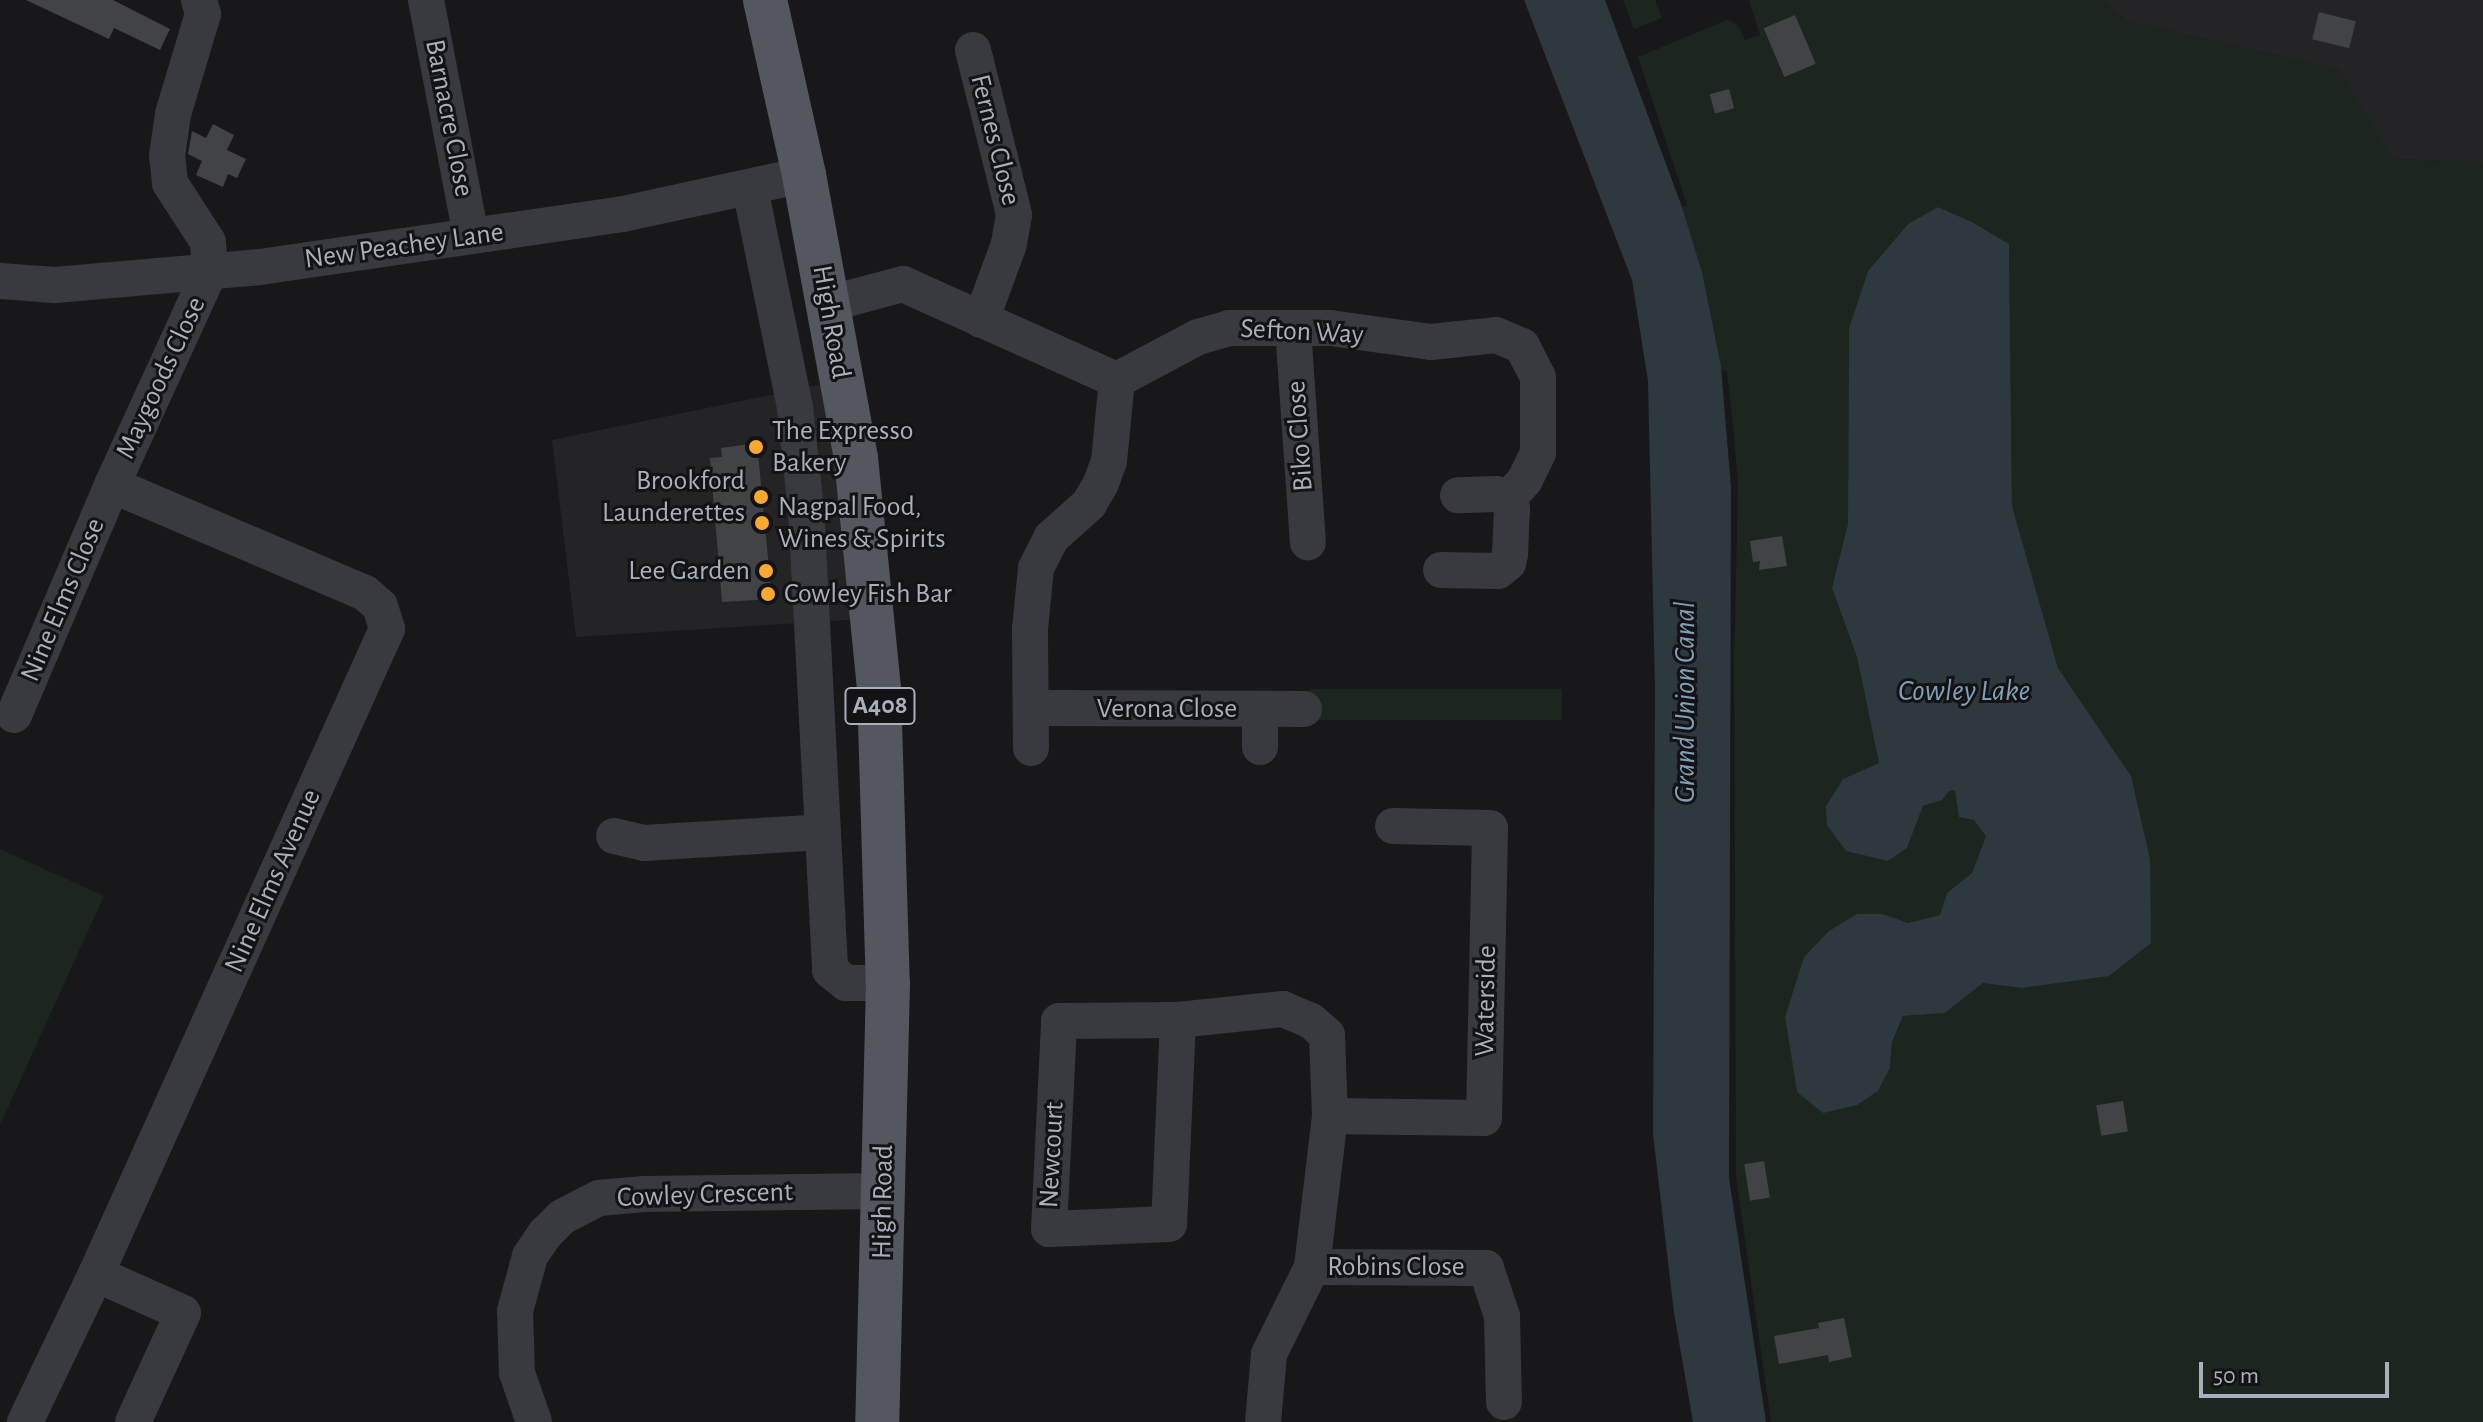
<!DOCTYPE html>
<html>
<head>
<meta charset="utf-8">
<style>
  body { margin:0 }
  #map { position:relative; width:2483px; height:1422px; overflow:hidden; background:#18181a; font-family:"Alegreya Sans",sans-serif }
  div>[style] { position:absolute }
  .built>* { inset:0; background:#242427 }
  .green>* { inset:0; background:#1d261e; transform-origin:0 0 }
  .water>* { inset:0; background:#2d383f }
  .building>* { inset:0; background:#424347; transform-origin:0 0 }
  .minor>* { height:36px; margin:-18px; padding:0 18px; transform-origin:18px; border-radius:18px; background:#383a3f }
  .major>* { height:44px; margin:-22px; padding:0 22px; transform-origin:22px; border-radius:22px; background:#54575f }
  .dots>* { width:22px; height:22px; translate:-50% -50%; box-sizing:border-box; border:4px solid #131315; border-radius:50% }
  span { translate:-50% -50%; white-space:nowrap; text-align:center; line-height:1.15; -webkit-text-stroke:6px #131315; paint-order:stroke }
  .shield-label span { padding:2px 6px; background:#131315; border:2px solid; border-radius:6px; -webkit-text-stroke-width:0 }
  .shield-label { font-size:26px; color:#a9b0bb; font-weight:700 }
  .street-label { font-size:28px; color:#a9b0bb }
  .poi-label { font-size:28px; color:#a9b0bb }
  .left { translate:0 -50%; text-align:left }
  .right { translate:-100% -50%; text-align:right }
  .water-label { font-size:30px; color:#7fa1b7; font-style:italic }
  .scale { position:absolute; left:2199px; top:1362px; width:190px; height:36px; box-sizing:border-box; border:4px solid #a9b0bb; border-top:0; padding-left:10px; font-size:24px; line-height:28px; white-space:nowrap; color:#a9b0bb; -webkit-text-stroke:6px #131315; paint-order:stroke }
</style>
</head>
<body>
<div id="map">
  <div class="built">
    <div style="clip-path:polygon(2101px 0,2483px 0,2483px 162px,2392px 159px,2338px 69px,2126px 21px)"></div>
    <div style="clip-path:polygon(843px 380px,877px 618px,576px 637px,552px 440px)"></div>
  </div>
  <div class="green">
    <div style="clip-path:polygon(1623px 0,1655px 0,1662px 18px,1634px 29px)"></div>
    <div style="clip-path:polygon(evenodd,1749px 0,2101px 0,2126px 21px,2338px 69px,2393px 159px,2483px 162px,2483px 1422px,1771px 1422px,1736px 1176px,1734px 662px,1738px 484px,1733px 425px,1727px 371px,1722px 371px,1702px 272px,1682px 207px,1687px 205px,1638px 57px,1727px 20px,1738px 25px,1745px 40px,1760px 35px,1749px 0,1938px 207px,1972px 222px,2009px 244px,2012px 506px,2058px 668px,2131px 776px,2022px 988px,1983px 983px,1945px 1013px,1903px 1016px,1892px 1042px,1890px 1068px,1797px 1092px,1785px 1017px,1804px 957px,1883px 914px,1908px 923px,1940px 915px,1947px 893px,1972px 873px,1986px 836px,1956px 789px,1949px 790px,1942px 800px,1923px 806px,1907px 848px,1888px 861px,1827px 806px,1843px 779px,1879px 763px,1857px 657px,1832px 588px,1848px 524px,1849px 328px,1868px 271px,1908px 224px,1938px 207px)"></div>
    <div style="left:1310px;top:689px;width:252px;height:31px"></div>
    <div style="clip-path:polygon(0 849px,104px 896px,0 1125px)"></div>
  </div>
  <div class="water">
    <div style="clip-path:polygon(1524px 0,1605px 0,1682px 207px,1702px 272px,1721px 366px,1731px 488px,1729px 1178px,1766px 1422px,1693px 1422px,1674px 1313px,1653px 1134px,1655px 689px,1648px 381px,1632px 280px)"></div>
    <div style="clip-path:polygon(1938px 207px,1972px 222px,2009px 244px,2012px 506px,2058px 668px,2131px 776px,2150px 859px,2151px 943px,2109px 976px,2022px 988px,1983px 983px,1945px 1013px,1903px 1016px,1892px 1042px,1890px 1068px,1878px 1091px,1857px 1105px,1823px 1113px,1797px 1092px,1785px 1017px,1804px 957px,1829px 931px,1857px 914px,1883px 914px,1908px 923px,1940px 915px,1947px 893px,1972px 873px,1986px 836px,1974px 820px,1959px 817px,1955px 790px,1949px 791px,1942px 800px,1923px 806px,1907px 848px,1888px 861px,1846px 851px,1827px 825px,1826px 806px,1843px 779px,1879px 763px,1857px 657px,1832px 588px,1848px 524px,1849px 328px,1868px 271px,1908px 224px)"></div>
  </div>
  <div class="building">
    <div style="clip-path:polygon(26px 0,113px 0,170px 29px,160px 50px,114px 28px,109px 39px)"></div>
    <div style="left:2319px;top:12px;width:38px;height:28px;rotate:14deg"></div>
    <div style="left:1795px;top:15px;width:53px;height:34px;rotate:67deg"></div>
    <div style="left:1729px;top:89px;width:20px;height:20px;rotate:75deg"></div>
    <div style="clip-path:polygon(213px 124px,234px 135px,227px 150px,246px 159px,237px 178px,228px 174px,223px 187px,196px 175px,202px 161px,188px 154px,192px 131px,206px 138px)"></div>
    <div style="clip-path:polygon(757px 443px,772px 599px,722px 602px,710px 458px,722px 457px,721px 448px)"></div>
    <div style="clip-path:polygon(1782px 536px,1787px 566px,1759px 570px,1760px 561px,1753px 562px,1750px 541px)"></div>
    <div style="left:2123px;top:1101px;width:31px;height:27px;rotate:81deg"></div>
    <div style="left:1764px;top:1161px;width:37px;height:20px;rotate:81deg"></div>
    <div style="clip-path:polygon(1844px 1318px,1852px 1357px,1829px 1362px,1828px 1355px,1779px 1364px,1774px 1336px,1819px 1328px,1818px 1323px)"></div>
  </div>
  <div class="minor">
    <div style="left:426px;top:0;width:240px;rotate:79.2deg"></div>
    <div style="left:973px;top:50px;width:170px;rotate:76deg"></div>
    <div style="left:1014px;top:215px;width:29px;rotate:100deg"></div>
    <div style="left:1009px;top:244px;width:81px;rotate:110.2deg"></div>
    <div style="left:750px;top:188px;width:225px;rotate:78.4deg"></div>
    <div style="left:795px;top:408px;width:102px;rotate:83.8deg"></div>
    <div style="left:806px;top:509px;width:462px;rotate:87deg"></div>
    <div style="left:830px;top:970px;width:21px;rotate:39deg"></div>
    <div style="left:846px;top:983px;width:42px"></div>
    <div style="left:0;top:281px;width:55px;rotate:4.2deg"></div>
    <div style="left:55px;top:285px;width:206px;rotate:-5deg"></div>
    <div style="left:260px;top:267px;width:367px;rotate:-8.3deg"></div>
    <div style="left:623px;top:214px;width:185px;rotate:-12.2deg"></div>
    <div style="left:828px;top:304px;width:78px;rotate:-14.9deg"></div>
    <div style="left:903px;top:284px;width:235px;rotate:24.2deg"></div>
    <div style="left:1293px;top:329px;width:214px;rotate:86deg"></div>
    <div style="left:1117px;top:380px;width:92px;rotate:-28deg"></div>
    <div style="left:1198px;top:337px;width:32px;rotate:-16deg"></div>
    <div style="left:1229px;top:328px;width:101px"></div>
    <div style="left:1330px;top:328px;width:102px;rotate:7.9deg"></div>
    <div style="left:1431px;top:342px;width:65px;rotate:-6.1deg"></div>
    <div style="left:1496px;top:335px;width:28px;rotate:23deg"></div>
    <div style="left:1522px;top:346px;width:35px;rotate:63deg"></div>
    <div style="left:1538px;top:377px;width:76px;rotate:90deg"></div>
    <div style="left:1538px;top:453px;width:30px;rotate:116deg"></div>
    <div style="left:1525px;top:480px;width:25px;rotate:132deg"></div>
    <div style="left:1441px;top:570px;width:57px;rotate:1deg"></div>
    <div style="left:1498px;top:571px;width:13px;rotate:-39deg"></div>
    <div style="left:1508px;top:563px;width:9px;rotate:-77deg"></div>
    <div style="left:1510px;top:554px;width:45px;rotate:-87.5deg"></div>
    <div style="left:1512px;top:509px;width:11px;rotate:-112deg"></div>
    <div style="left:1508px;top:499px;width:13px;rotate:-157deg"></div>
    <div style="left:1496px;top:494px;width:38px;rotate:178deg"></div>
    <div style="left:1031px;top:708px;width:273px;rotate:0.2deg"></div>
    <div style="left:14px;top:715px;width:250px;rotate:-66.9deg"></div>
    <div style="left:112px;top:485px;width:235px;rotate:-65.4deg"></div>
    <div style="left:210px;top:271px;width:29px;rotate:-94deg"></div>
    <div style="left:208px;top:242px;width:70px;rotate:-122.8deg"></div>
    <div style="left:170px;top:183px;width:27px;rotate:-96deg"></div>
    <div style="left:167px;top:156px;width:42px;rotate:-81.9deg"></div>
    <div style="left:173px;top:114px;width:104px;rotate:-73.3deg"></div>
    <div style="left:203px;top:14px;width:15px;rotate:-106deg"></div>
    <div style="left:1260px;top:747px;width:38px;rotate:-90deg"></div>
    <div style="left:1031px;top:748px;width:119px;rotate:-90.5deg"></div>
    <div style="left:1030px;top:629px;width:61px;rotate:-84.4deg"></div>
    <div style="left:1036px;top:568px;width:34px;rotate:-63deg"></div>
    <div style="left:1051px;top:538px;width:51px;rotate:-41.8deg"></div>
    <div style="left:1089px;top:504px;width:24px;rotate:-60deg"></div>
    <div style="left:1101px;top:483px;width:23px;rotate:-70deg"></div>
    <div style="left:1109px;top:461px;width:81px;rotate:-84.4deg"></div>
    <div style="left:614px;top:836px;width:31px;rotate:13deg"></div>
    <div style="left:644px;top:843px;width:178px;rotate:-3.5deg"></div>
    <div style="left:1178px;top:1020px;width:204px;rotate:92.5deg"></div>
    <div style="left:1169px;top:1224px;width:120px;rotate:177.6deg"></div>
    <div style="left:1049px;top:1229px;width:208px;rotate:-87.2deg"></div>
    <div style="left:1059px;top:1021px;width:119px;rotate:-0.5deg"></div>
    <div style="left:1178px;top:1020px;width:106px;rotate:-6deg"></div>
    <div style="left:1283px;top:1009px;width:30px;rotate:23deg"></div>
    <div style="left:1311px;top:1021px;width:21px;rotate:41deg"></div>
    <div style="left:1327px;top:1035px;width:81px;rotate:87.9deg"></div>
    <div style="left:1330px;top:1116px;width:152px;rotate:96.8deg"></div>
    <div style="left:1312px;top:1267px;width:97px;rotate:116.3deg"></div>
    <div style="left:1269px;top:1354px;width:68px;rotate:95deg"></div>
    <div style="left:1330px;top:1116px;width:154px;rotate:0.7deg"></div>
    <div style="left:1484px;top:1118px;width:290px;rotate:-88.8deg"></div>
    <div style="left:1490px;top:828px;width:97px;rotate:-178.8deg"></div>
    <div style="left:1312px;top:1267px;width:174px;rotate:0.3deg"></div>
    <div style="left:1486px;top:1268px;width:51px;rotate:71.6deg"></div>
    <div style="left:1502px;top:1316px;width:86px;rotate:88.7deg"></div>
    <div style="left:96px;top:1274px;width:95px;rotate:24.1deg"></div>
    <div style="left:183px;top:1313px;width:120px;rotate:114.6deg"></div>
    <div style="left:25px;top:1422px;width:164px;rotate:-64.4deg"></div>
    <div style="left:96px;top:1274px;width:708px;rotate:-65.72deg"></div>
    <div style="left:387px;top:629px;width:24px;rotate:-107deg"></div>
    <div style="left:380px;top:606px;width:20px;rotate:-139deg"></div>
    <div style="left:365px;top:593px;width:275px;rotate:-156.9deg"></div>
    <div style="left:534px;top:1422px;width:52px;rotate:-109.1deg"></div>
    <div style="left:517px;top:1373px;width:62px;rotate:-91.8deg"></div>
    <div style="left:515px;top:1311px;width:57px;rotate:-74.7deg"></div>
    <div style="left:530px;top:1256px;width:27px;rotate:-56deg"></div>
    <div style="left:545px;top:1234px;width:24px;rotate:-45deg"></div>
    <div style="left:562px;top:1217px;width:42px;rotate:-27.2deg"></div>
    <div style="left:599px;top:1198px;width:45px;rotate:-5.1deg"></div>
    <div style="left:644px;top:1194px;width:238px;rotate:-0.7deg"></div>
  </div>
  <div class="major">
    <div style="left:765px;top:0;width:179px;rotate:77.4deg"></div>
    <div style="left:804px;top:175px;width:288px;rotate:79.6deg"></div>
    <div style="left:856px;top:458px;width:231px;rotate:84.3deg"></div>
    <div style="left:879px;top:688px;width:295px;rotate:88.3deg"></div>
    <div style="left:888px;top:983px;width:439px;rotate:91.4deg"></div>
  </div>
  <div class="dots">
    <div style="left:756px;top:447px;background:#fca72e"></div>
    <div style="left:761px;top:497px;background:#fca72e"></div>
    <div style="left:762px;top:523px;background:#fca72e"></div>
    <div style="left:766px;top:571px;background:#fca72e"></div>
    <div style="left:768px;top:594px;background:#fca72e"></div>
  </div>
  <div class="shield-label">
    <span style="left:880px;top:706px">A408</span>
  </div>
  <div class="street-label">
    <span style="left:449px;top:118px;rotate:79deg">Barnacre Close</span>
    <span style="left:995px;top:140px;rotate:76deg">Fernes Close</span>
    <span style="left:404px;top:246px;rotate:-8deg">New Peachey Lane</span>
    <span style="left:831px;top:322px;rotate:80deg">High Road</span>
    <span style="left:1302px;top:332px;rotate:3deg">Sefton Way</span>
    <span style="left:161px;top:378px;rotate:-65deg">Maygoods Close</span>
    <span style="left:1300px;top:436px;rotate:-94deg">Biko Close</span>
    <span style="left:63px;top:600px;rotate:-67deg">Nine Elms Close</span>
    <span style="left:1167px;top:709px">Verona Close</span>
    <span style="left:273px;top:881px;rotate:-66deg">Nine Elms Avenue</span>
    <span style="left:1486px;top:1001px;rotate:-89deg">Waterside</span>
    <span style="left:1052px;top:1155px;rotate:-87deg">Newcourt</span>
    <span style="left:705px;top:1195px;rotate:-2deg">Cowley Crescent</span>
    <span style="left:883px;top:1202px;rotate:-89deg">High Road</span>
    <span style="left:1396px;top:1267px">Robins Close</span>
  </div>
  <div class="poi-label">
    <span class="left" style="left:772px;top:447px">The Expresso<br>Bakery</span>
    <span class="right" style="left:745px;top:497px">Brookford<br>Launderettes</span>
    <span class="left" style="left:778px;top:523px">Nagpal Food,<br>Wines &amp; Spirits</span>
    <span class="right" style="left:750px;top:571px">Lee Garden</span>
    <span class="left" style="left:784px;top:594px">Cowley Fish Bar</span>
  </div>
  <div class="water-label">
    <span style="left:1964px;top:691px">Cowley Lake</span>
    <span style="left:1685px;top:702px;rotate:-90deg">Grand Union Canal</span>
  </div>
  <div class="scale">50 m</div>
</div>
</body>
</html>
